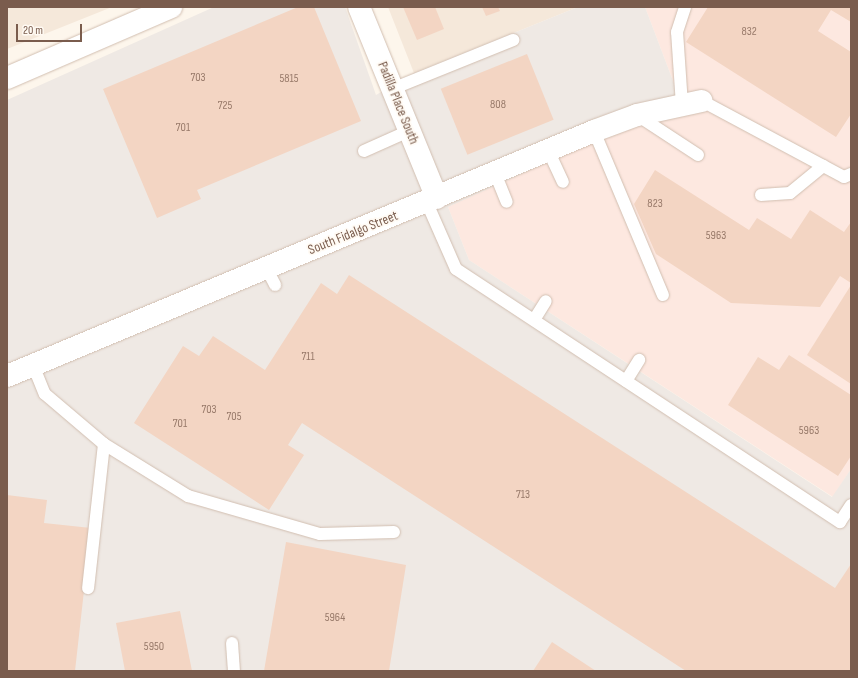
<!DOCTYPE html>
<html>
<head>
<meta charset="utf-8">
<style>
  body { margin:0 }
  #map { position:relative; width:858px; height:678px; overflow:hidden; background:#fdf6ec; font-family:"Sofia Sans Condensed",sans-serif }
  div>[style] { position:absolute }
  .residential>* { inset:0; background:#f5e8da }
  .commercial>* { inset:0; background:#fde8e0 }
  .industrial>* { inset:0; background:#efe9e4 }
  .building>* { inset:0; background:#f3d5c3; transform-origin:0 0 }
  .roads { filter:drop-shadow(0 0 1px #d1beb0) drop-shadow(0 0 1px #d1beb0) }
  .service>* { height:12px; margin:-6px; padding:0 6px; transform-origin:6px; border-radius:6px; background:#fff }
  .minor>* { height:22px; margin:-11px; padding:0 11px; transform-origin:11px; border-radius:11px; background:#fff }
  span { translate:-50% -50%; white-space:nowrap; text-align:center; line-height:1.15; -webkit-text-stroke:3.5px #fffaf3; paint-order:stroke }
  .number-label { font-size:12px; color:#987a6a }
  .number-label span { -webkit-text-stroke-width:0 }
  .street-label { font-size:14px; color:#7a5c4d }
  .frame { position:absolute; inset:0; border:8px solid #7a5c4d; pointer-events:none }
  .scale { position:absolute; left:16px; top:24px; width:66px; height:18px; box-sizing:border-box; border:2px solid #7a5c4d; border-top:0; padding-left:5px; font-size:12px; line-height:14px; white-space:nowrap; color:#7a5c4d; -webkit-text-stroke:3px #fffaf3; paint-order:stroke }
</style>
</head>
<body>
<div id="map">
  <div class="residential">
    <div style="clip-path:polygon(7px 7px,112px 7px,7px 49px)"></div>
    <div style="clip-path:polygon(388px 7px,578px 7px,414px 73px)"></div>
  </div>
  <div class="commercial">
    <div style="clip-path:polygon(645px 7px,851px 7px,851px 469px,833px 497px,469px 260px,448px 207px,681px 102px)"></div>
  </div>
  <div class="industrial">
    <div style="clip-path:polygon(214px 7px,345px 7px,376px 95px,414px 73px,578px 7px,645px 7px,681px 102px,448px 207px,469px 260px,832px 497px,851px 469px,851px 671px,7px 671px,7px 100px)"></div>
  </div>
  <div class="building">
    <div style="clip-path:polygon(298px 7px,314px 7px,361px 121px,197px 190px,201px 199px,157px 218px,103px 89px)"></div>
    <div style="clip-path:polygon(403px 7px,435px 7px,444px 29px,417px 40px)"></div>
    <div style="clip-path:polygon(482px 7px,498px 7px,500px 11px,486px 16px)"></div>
    <div style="clip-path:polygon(708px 7px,851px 7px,851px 22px,831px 10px,818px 31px,851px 52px,851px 114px,836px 137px,686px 42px)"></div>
    <div style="left:527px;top:54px;width:71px;height:93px;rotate:68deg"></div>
    <div style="clip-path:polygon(655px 170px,749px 230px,757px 218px,791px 239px,810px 210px,844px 232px,851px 222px,851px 283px,840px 276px,820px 307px,731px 303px,656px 254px,634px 204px)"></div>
    <div style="clip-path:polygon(349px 275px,835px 588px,851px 564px,851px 671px,686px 671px,302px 423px,288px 445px,304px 455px,269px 510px,134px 423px,183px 346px,199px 356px,213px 336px,265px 370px,321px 283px,337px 294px)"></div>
    <div style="clip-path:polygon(851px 285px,851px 384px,807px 355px)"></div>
    <div style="clip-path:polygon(789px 355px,851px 395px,851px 456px,838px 476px,728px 405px,758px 357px,779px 370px)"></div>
    <div style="clip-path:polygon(7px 495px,47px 500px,44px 523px,91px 528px,75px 671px,7px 671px)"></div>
    <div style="clip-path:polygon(286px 542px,406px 565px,389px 671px,264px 671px)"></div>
    <div style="clip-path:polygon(180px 611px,192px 671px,125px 671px,116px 623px)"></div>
    <div style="clip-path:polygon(552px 642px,596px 671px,533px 671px)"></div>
  </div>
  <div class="roads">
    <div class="service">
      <div style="left:392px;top:89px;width:131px;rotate:-22deg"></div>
      <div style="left:702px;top:101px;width:161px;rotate:28.2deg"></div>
      <div style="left:844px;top:177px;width:8px;rotate:-23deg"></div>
      <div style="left:682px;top:105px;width:73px;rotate:-93.9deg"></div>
      <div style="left:677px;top:32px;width:26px;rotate:-72deg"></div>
      <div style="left:637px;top:115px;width:73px;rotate:33.3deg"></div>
      <div style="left:594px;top:131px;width:178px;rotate:67.2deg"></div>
      <div style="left:548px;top:150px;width:35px;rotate:65deg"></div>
      <div style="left:364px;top:151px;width:49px;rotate:-24deg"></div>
      <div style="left:495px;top:173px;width:31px;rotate:68deg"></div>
      <div style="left:761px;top:195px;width:29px;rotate:-4deg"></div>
      <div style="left:790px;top:193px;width:43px;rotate:-39.3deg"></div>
      <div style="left:427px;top:203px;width:72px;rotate:66.3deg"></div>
      <div style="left:456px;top:269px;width:460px;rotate:33.4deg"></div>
      <div style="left:840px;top:522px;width:20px;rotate:-57deg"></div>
      <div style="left:267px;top:269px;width:18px;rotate:63deg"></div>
      <div style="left:534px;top:320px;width:22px;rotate:-58deg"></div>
      <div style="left:33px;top:365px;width:31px;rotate:68deg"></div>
      <div style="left:45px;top:394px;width:77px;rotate:40.3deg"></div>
      <div style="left:104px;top:444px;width:145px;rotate:96.3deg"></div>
      <div style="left:626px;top:381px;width:25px;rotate:-58deg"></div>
      <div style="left:104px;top:444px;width:99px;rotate:31.8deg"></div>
      <div style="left:188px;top:496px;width:137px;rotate:16.1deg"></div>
      <div style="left:320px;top:534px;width:74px;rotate:-1.5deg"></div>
      <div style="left:232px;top:643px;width:28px;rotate:86deg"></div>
    </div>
    <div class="minor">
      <div style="left:359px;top:7px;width:206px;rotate:67.8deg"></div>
      <div style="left:7px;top:78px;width:179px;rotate:-23.4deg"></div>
      <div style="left:7px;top:376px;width:636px;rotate:-22.65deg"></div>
      <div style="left:594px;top:131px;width:46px;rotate:-20.4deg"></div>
      <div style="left:637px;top:115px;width:66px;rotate:-12.2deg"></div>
    </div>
  </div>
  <div class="number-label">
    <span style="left:749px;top:32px">832</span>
    <span style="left:198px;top:78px">703</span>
    <span style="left:289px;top:79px">5815</span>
    <span style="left:498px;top:105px">808</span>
    <span style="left:225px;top:106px">725</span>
    <span style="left:183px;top:128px">701</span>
    <span style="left:655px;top:204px">823</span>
    <span style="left:716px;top:236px">5963</span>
    <span style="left:308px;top:357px">711</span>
    <span style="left:209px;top:410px">703</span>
    <span style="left:234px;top:417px">705</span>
    <span style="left:180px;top:424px">701</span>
    <span style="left:809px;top:431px">5963</span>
    <span style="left:523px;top:495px">713</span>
    <span style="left:335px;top:618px">5964</span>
    <span style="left:154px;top:647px">5950</span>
  </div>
  <div class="street-label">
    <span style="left:398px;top:103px;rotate:68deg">Padilla Place South</span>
    <span style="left:353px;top:233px;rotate:-22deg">South Fidalgo Street</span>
  </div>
  <div class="frame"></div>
  <div class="scale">20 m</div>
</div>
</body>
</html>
